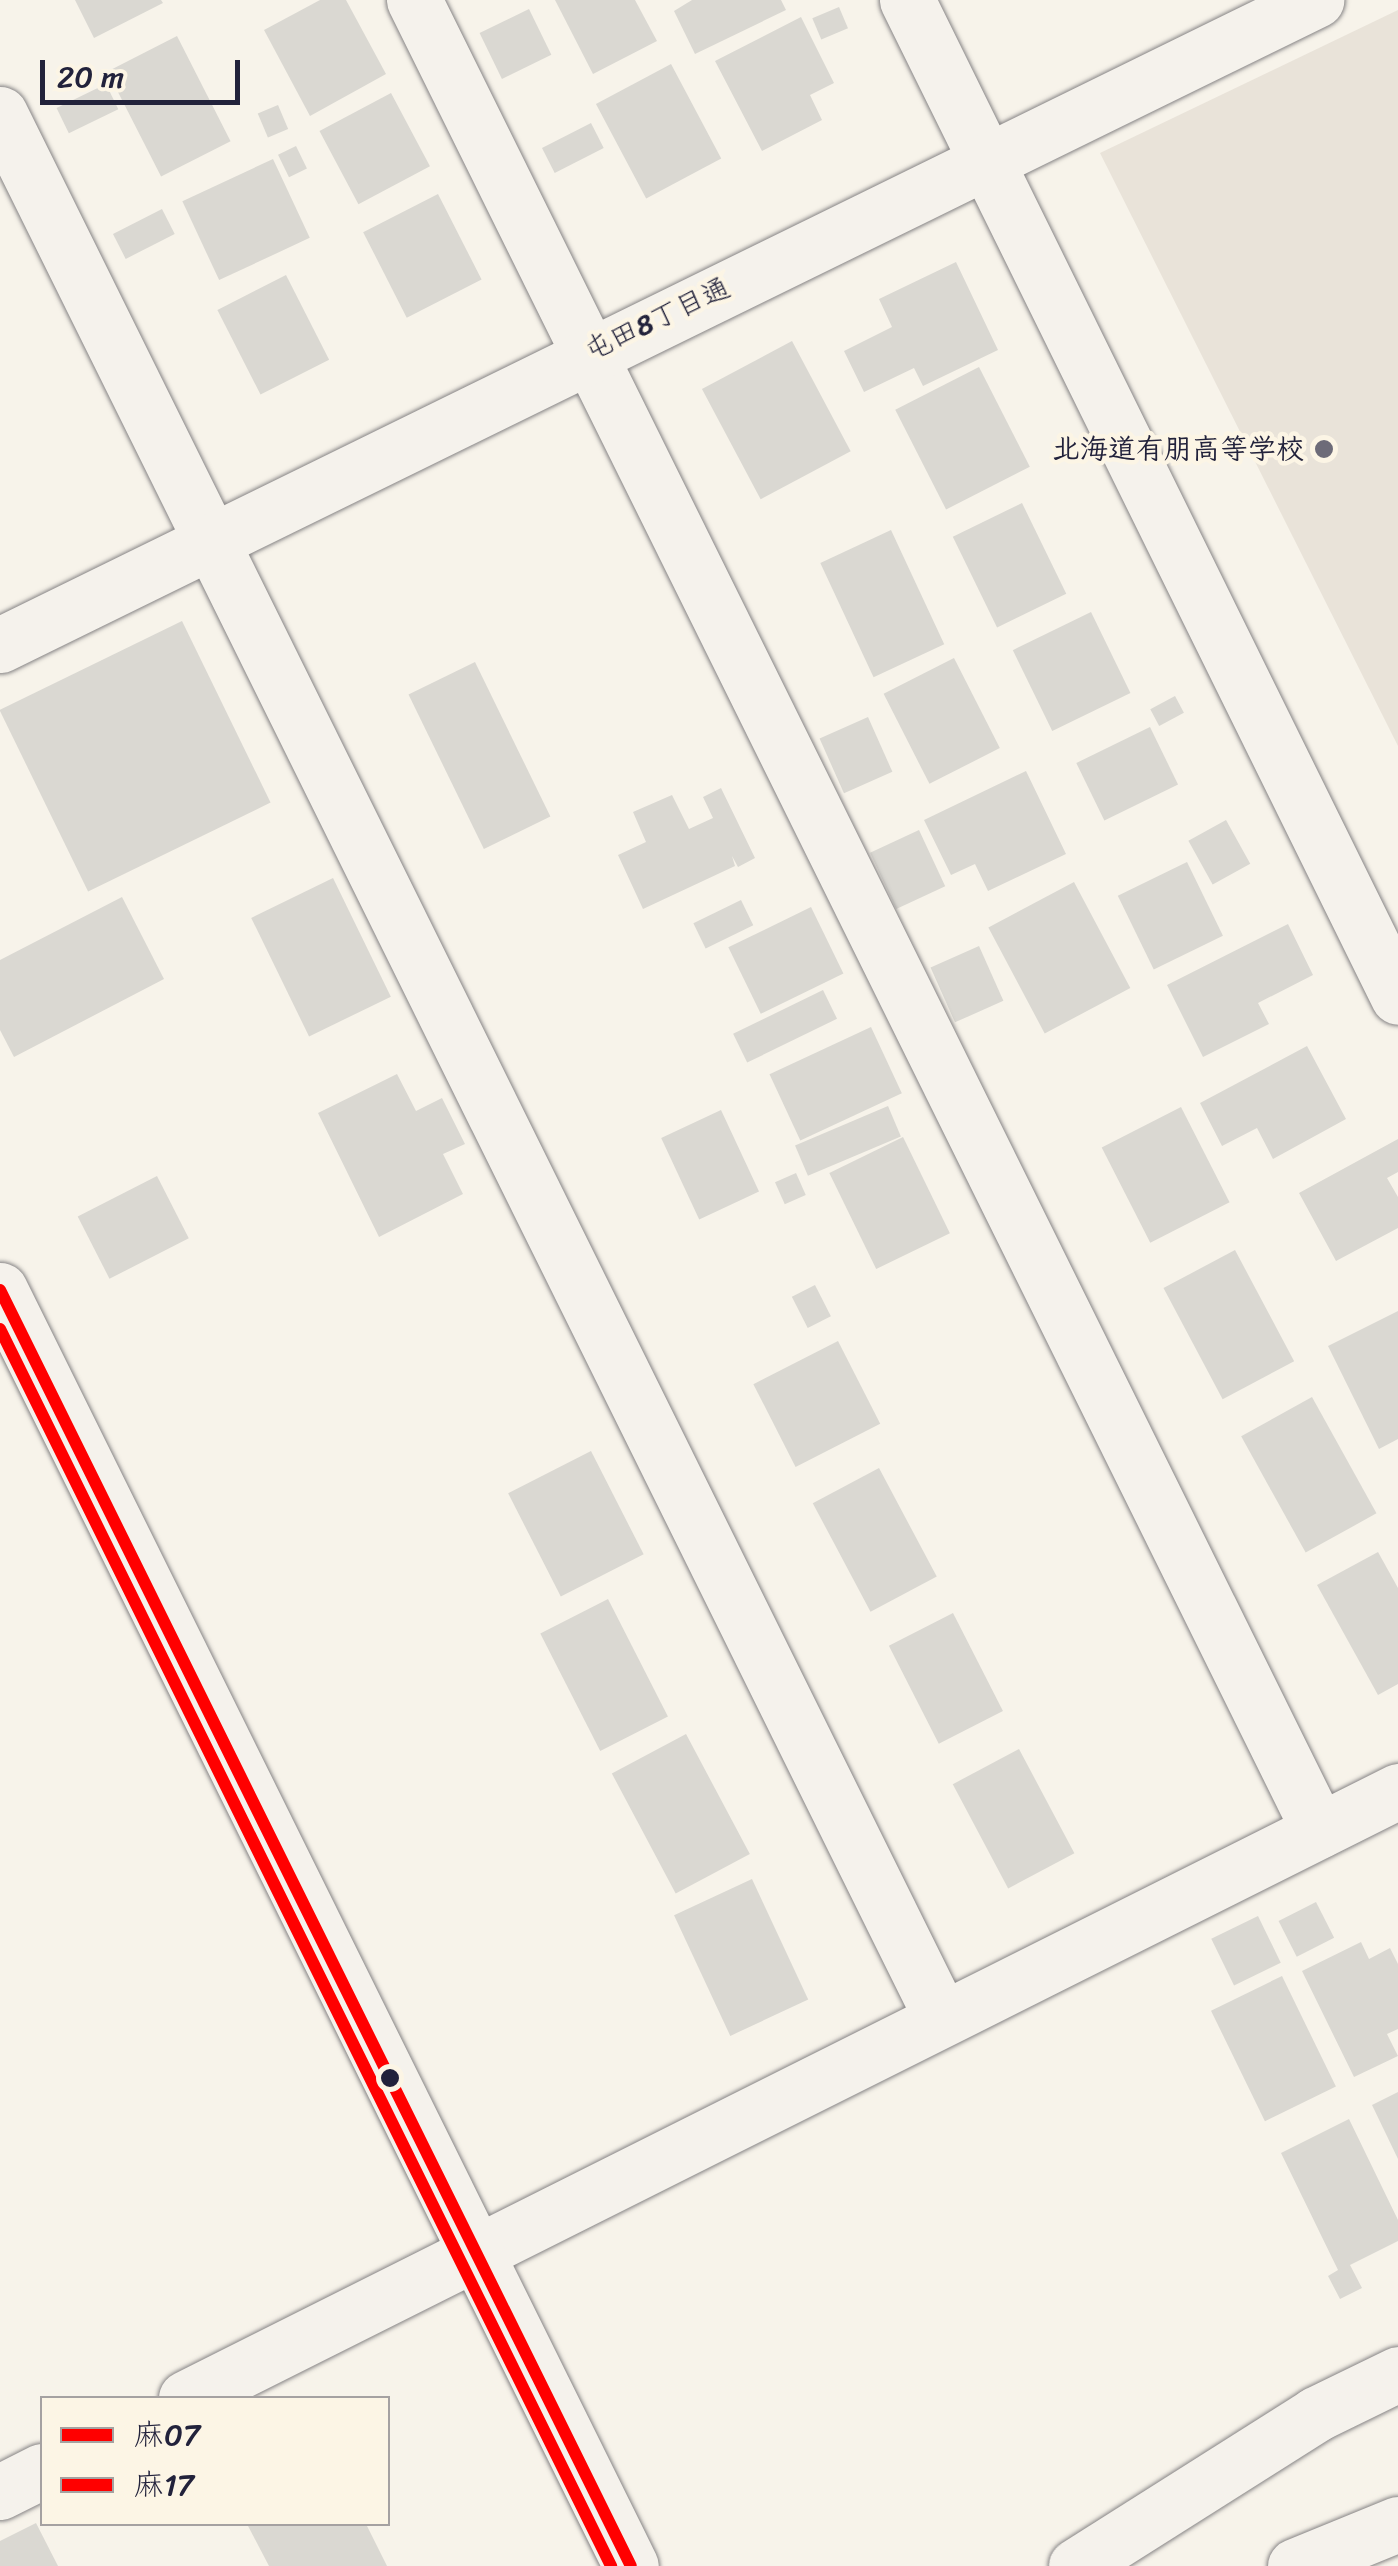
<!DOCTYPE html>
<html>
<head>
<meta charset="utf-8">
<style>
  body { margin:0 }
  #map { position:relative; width:1398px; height:2566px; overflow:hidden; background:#f7f3ea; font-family:Sriracha,"Klee One",sans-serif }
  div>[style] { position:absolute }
  .built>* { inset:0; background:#e9e3d9 }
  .building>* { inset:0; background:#dad8d2; transform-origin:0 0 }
  .roads { filter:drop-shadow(0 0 2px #868485) drop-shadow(0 0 2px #868485) }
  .minor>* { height:55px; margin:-27.5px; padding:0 27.5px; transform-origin:27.5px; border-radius:27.5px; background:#f5f2ec }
  .tertiary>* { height:55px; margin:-27.5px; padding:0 27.5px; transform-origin:27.5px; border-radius:27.5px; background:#f5f2ec }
  .bus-1>* { height:12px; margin:-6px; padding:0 6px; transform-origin:6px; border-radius:6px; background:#f00 }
  .bus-2>* { height:12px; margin:-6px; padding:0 6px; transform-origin:6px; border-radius:6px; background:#f00 }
  .dots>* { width:28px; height:28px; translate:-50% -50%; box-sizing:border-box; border:5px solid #fcf5e5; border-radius:50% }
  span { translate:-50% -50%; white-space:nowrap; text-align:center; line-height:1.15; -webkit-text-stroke:9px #fcf5e5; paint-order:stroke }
  .street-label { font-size:28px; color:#22223b }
  .poi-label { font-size:28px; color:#22223b; font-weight:700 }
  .right { translate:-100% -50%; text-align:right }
  .legend { position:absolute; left:40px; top:2396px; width:350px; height:130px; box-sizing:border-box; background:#fcf5e5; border:2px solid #a5a1a1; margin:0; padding:12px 18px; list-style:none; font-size:30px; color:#22223b }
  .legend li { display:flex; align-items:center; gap:20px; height:50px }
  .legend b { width:50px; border:2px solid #a5a1a1 }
  .scale { position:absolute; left:40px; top:60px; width:200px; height:45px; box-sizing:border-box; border:5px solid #22223b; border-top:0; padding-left:12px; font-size:30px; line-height:35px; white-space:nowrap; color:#22223b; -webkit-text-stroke:8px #fcf5e5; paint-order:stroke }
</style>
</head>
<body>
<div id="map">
  <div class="built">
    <div style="clip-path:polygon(1398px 10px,1398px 746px,1100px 153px)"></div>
  </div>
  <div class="building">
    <div style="clip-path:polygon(75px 0,161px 0,163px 3px,94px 38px)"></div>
    <div style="clip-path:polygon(320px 0,346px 0,386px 74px,310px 116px,264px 30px)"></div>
    <div style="clip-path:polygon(555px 0,635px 0,657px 41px,593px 74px)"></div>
    <div style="clip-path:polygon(692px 0,781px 0,786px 10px,695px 54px,674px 11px)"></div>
    <div style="left:839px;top:7px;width:23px;height:29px;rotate:67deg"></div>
    <div style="left:529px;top:9px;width:51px;height:55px;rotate:64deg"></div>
    <div style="clip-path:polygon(801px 17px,834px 83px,810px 95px,822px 120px,762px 151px,715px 61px)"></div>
    <div style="left:177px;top:36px;width:118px;height:78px;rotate:63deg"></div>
    <div style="left:671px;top:64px;width:107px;height:85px;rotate:62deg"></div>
    <div style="left:106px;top:84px;width:28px;height:55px;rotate:64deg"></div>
    <div style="left:391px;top:93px;width:83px;height:81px;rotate:62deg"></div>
    <div style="left:278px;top:105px;width:26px;height:22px;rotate:67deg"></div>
    <div style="left:591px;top:123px;width:28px;height:55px;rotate:63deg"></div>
    <div style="left:296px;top:146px;width:25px;height:20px;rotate:64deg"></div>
    <div style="left:273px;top:159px;width:87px;height:100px;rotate:65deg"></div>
    <div style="left:438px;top:194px;width:96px;height:84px;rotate:63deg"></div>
    <div style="left:162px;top:209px;width:28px;height:55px;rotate:63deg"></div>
    <div style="clip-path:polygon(956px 262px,998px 350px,923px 386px,914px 368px,864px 392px,844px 351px,892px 327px,879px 299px)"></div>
    <div style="left:286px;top:275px;width:95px;height:77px;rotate:63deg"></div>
    <div style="left:792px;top:341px;width:125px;height:102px;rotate:62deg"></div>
    <div style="left:979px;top:367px;width:112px;height:94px;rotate:63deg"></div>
    <div style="left:1022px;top:503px;width:101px;height:77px;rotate:64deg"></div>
    <div style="left:891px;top:530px;width:126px;height:78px;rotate:65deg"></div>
    <div style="left:1091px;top:612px;width:90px;height:87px;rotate:64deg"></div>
    <div style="left:182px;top:621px;width:202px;height:203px;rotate:64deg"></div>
    <div style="left:954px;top:658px;width:101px;height:79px;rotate:63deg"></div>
    <div style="left:475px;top:662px;width:172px;height:74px;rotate:64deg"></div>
    <div style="left:1175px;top:696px;width:19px;height:28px;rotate:62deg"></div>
    <div style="left:868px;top:717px;width:60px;height:53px;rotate:66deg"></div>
    <div style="left:1150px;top:727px;width:64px;height:82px;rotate:64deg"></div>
    <div style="clip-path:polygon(1026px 771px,1066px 854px,988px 891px,975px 864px,951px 875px,924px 820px)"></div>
    <div style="clip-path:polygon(721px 788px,755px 858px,738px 867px,732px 856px,735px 866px,643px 909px,618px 855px,646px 842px,633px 812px,672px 795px,689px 829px,713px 818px,703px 797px)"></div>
    <div style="left:1226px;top:820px;width:50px;height:43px;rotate:61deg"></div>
    <div style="left:919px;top:830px;width:62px;height:54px;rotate:65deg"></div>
    <div style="left:1187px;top:862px;width:82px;height:77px;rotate:64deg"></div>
    <div style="left:333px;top:878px;width:132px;height:91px;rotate:64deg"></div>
    <div style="left:1074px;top:882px;width:120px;height:97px;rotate:62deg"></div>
    <div style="clip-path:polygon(122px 897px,164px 979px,14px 1057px,0 1030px,0 960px)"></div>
    <div style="left:741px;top:900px;width:28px;height:53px;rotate:64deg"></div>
    <div style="left:811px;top:907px;width:74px;height:92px;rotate:64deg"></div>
    <div style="clip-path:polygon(1288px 924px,1313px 975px,1258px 1003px,1269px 1024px,1203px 1057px,1167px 985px)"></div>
    <div style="left:979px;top:946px;width:60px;height:53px;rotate:66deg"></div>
    <div style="left:823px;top:990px;width:32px;height:100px;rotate:64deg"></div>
    <div style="left:871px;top:1027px;width:73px;height:112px;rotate:65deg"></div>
    <div style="clip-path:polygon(1307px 1046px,1346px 1119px,1273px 1159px,1257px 1128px,1222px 1146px,1200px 1103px)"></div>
    <div style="clip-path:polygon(397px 1074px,416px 1111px,442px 1098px,465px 1144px,443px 1154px,463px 1194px,379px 1237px,318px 1113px)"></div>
    <div style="left:888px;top:1106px;width:33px;height:101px;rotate:67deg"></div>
    <div style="left:1181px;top:1107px;width:107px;height:89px;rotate:63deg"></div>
    <div style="left:721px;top:1110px;width:90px;height:66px;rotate:65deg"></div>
    <div style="left:903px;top:1137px;width:107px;height:82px;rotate:64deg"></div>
    <div style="clip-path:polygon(1398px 1139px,1398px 1172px,1387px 1178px,1398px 1197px,1398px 1228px,1336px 1261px,1299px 1193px)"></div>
    <div style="left:796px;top:1173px;width:24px;height:23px;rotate:66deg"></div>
    <div style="left:157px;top:1176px;width:70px;height:89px;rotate:63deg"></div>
    <div style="left:1235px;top:1250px;width:126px;height:81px;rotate:62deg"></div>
    <div style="left:815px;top:1285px;width:35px;height:26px;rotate:63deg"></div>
    <div style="clip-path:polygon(1398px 1311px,1398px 1439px,1379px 1449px,1328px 1346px)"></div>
    <div style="left:838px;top:1341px;width:93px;height:95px;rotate:63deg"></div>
    <div style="left:1312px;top:1397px;width:133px;height:81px;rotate:61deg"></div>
    <div style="left:591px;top:1451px;width:116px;height:93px;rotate:63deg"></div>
    <div style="left:879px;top:1468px;width:123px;height:75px;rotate:62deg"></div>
    <div style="clip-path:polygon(1378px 1552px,1398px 1588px,1398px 1684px,1378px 1695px,1317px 1585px)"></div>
    <div style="left:608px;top:1599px;width:132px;height:76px;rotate:63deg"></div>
    <div style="left:953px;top:1613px;width:110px;height:72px;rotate:63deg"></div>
    <div style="left:686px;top:1734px;width:136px;height:84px;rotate:62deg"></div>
    <div style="left:1019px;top:1749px;width:118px;height:75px;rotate:62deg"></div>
    <div style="left:752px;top:1879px;width:133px;height:86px;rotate:65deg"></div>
    <div style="left:1316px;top:1902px;width:40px;height:42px;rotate:63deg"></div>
    <div style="left:1258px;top:1916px;width:52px;height:52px;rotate:64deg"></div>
    <div style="clip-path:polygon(1361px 1942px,1369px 1959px,1390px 1948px,1398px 1964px,1398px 2029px,1387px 2034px,1398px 2056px,1354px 2077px,1302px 1971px)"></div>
    <div style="left:1282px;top:1976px;width:123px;height:79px;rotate:64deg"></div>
    <div style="clip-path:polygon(1398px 2092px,1398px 2159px,1372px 2105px)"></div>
    <div style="clip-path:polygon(1349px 2119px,1398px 2220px,1398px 2241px,1350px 2265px,1362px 2288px,1340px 2299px,1328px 2276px,1338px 2270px,1281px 2153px)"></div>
    <div style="clip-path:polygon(36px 2523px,58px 2566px,0 2566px,0 2541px)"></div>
    <div style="clip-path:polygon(247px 2524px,366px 2524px,387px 2566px,269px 2566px)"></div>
  </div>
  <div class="roads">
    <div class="minor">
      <div style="left:414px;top:0;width:2042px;rotate:63.69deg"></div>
      <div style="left:907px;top:0;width:1111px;rotate:63.78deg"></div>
      <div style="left:0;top:114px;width:2125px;rotate:63.69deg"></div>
      <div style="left:0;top:645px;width:1466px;rotate:-26.11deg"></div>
      <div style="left:186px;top:2398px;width:1356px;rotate:-26.6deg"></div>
      <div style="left:0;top:2492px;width:47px;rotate:-26.6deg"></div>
      <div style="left:1076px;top:2566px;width:284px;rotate:-32.3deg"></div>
      <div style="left:1316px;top:2414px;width:91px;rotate:-26deg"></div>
      <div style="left:1295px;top:2566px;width:111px;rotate:-22.2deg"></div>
    </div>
    <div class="tertiary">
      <div style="left:0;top:1290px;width:1423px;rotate:63.69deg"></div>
    </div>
  </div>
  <div class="bus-1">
    <div style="left:0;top:1290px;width:1423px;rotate:63.69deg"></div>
  </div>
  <div class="bus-2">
    <div style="left:0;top:1329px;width:1380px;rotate:63.71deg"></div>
  </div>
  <div class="dots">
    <div style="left:1324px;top:449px;background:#6d6b78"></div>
    <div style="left:390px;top:2078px;background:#22223b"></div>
  </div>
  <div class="street-label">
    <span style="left:657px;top:319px;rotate:-25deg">屯田8丁目通</span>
  </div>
  <div class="poi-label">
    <span class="right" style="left:1304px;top:449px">北海道有朋高等学校</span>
  </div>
  <ul class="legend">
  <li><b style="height:12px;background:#f00"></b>麻07</li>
  <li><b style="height:12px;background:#f00"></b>麻17</li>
  </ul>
  <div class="scale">20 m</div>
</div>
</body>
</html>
